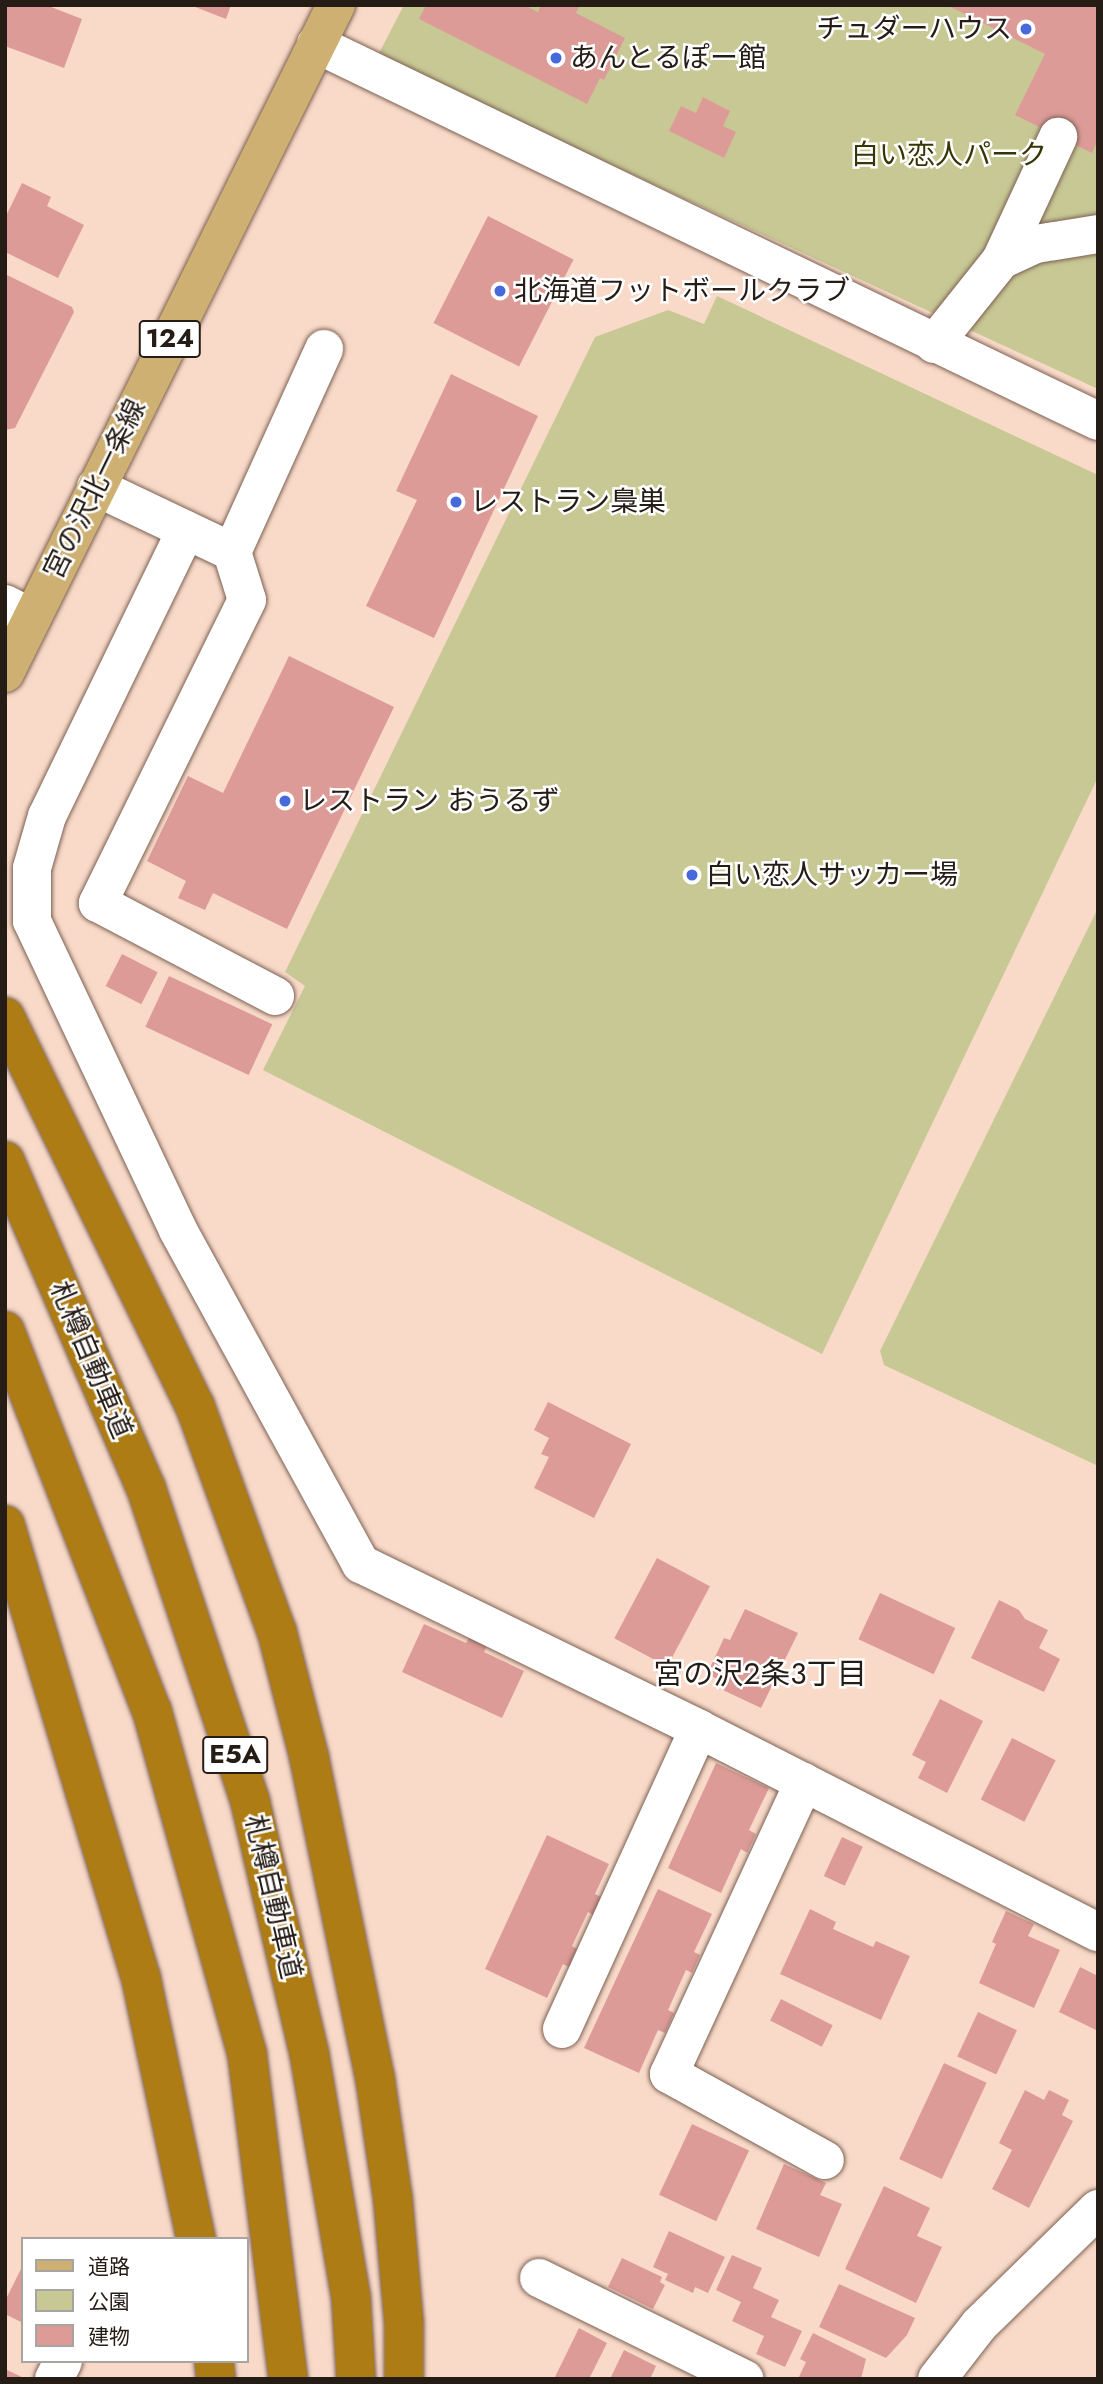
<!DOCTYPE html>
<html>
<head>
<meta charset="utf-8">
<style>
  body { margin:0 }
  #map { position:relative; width:1103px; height:2384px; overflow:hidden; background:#f9dac9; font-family:Jost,"Noto Sans JP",sans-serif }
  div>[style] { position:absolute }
  .green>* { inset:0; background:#c8c895 }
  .building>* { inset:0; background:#dd9b98; transform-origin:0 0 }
  .roads { filter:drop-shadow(0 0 2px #7c6153) drop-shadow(0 0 2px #7c6153) }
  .minor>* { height:38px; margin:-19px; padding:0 19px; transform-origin:19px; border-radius:19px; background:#fff }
  .major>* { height:38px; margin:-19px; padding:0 19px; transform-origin:19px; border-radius:19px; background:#ceb072 }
  .highway>* { height:38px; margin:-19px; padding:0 19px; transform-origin:19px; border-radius:19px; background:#ae7c14 }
  .dots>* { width:19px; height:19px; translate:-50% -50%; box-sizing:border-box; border:4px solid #fff; border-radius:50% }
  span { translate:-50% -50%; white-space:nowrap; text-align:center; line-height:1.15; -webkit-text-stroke:5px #fff; paint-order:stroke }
  .shield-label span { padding:2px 5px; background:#fff; border:2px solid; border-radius:5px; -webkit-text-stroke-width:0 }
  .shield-label { font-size:26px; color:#261c16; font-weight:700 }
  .poi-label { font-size:28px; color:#261c16 }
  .right { translate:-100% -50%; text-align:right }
  .left { translate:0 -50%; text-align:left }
  .park-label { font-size:28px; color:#373504 }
  .street-label { font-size:28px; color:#261c16 }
  .neighbourhood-label { font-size:30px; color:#261c16 }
  .frame { position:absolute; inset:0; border:7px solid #261c16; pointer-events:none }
  .legend { position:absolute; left:21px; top:2237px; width:228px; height:126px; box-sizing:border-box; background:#fff; border:2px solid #a8a4a2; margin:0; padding:9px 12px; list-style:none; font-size:21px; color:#261c16 }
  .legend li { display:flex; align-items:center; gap:14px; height:35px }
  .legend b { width:35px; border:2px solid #a8a4a2 }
</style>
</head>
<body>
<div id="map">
  <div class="green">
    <div style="clip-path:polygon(404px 5px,1098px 5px,1098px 389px,377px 57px)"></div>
    <div style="clip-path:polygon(717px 296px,1098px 475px,1098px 777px,822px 1354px,263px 1070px,305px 986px,285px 972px,595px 337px,668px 310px,704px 324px)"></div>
    <div style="clip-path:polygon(1098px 908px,1098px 1466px,884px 1365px,880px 1351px)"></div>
  </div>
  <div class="building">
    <div style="clip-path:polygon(5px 5px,46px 5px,82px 19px,64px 68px,5px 46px)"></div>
    <div style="clip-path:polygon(190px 5px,231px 5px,226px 19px)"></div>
    <div style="clip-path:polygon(426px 5px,524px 5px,538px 12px,541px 5px,580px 5px,576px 13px,625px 38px,604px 80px,600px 78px,587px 104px,419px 19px)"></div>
    <div style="clip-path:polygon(947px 5px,1098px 5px,1098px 140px,1092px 153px,1015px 115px,1045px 54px)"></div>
    <div style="clip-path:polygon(703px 97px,730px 111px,723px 126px,736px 132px,724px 158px,669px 131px,681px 106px,696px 113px)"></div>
    <div style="clip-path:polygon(22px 183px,51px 197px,47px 206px,84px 225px,58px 278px,5px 252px,5px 218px)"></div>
    <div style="left:488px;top:216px;width:96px;height:120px;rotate:27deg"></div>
    <div style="clip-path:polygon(5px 274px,72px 307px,74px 312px,15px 428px,5px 430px)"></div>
    <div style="clip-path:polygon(451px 374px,538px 416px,434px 638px,366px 606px,417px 500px,396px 491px)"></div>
    <div style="clip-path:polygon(289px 656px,394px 707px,287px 929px,213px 893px,205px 910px,178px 898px,186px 881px,147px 861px,188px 776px,223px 793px)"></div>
    <div style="left:122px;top:954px;width:40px;height:36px;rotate:27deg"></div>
    <div style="left:169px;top:976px;width:114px;height:56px;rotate:25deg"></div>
    <div style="clip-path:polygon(548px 1402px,631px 1444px,594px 1518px,534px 1488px,549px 1457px,541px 1454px,549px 1438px,534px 1430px)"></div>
    <div style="left:657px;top:1558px;width:60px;height:91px;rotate:28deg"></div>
    <div style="left:880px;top:1593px;width:83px;height:51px;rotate:25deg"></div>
    <div style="clip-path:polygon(999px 1600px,1019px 1610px,1025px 1619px,1048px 1630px,1039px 1648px,1060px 1659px,1044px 1692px,971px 1658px)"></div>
    <div style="clip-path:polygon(745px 1609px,798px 1633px,761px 1708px,723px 1690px,727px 1684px,707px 1674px,724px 1638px,730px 1640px)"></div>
    <div style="clip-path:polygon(424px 1624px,466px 1643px,470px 1636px,488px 1644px,484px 1652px,524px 1671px,502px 1718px,402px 1672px)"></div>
    <div style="clip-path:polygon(940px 1699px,983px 1721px,947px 1793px,918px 1778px,926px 1762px,912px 1755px)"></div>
    <div style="left:1012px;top:1738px;width:49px;height:69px;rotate:27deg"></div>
    <div style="clip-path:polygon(716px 1763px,769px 1788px,749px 1830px,756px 1834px,747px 1853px,741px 1849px,721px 1893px,668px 1868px)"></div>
    <div style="clip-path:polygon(547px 1835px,609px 1864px,595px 1894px,601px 1897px,593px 1915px,588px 1912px,572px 1946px,577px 1949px,569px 1967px,563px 1964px,547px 1998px,485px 1969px)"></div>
    <div style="left:842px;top:1837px;width:23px;height:43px;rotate:25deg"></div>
    <div style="clip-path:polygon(658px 1889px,712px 1914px,694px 1952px,700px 1955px,692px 1973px,686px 1970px,668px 2010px,674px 2013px,665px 2033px,658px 2030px,639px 2073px,584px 2048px)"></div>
    <div style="clip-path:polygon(810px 1909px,836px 1922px,833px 1929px,873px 1947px,876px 1941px,910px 1956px,881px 2020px,780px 1974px)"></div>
    <div style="clip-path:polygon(1006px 1911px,1034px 1924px,1028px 1936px,1060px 1950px,1034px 2008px,979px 1983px,996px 1944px,992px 1942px)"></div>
    <div style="clip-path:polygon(1080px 1967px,1098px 1976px,1098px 2031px,1059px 2012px)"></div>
    <div style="left:781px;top:1999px;width:58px;height:24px;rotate:27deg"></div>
    <div style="left:978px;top:2012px;width:43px;height:49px;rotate:25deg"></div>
    <div style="left:944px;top:2063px;width:47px;height:106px;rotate:25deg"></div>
    <div style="clip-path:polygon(1025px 2090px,1044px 2100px,1049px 2090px,1069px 2100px,1062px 2115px,1073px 2121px,1029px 2208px,992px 2189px,1012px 2150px,999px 2143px)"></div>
    <div style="left:692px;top:2124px;width:63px;height:78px;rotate:25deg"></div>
    <div style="clip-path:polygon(784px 2164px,826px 2183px,820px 2195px,842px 2204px,819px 2257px,756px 2229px)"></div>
    <div style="clip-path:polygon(884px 2186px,930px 2208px,917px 2236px,942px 2247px,916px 2303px,845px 2269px)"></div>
    <div style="clip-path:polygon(669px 2231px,725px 2257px,708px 2293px,695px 2287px,693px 2293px,665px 2280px,668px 2274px,653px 2267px)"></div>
    <div style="clip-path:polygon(732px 2255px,762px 2268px,753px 2288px,779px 2300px,771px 2317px,802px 2331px,785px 2367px,756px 2354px,764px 2336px,732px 2321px,741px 2302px,716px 2290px)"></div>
    <div style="clip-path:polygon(622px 2258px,662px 2277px,660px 2282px,665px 2285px,653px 2309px,608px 2287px)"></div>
    <div style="clip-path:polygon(23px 2265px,23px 2323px,5px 2314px,5px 2301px)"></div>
    <div style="clip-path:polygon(839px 2284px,915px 2318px,907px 2335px,886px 2358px,819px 2327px)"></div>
    <div style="clip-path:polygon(579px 2328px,607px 2343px,589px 2379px,554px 2379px)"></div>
    <div style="clip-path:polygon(813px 2333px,866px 2359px,861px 2379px,798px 2379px,806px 2362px,800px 2359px)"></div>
    <div style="clip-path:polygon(624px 2350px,656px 2366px,650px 2379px,610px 2379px)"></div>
    <div style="clip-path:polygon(5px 2369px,26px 2379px,5px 2379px)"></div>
  </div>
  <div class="roads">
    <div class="minor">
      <div style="left:316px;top:44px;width:868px;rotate:25.74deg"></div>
      <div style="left:1001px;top:260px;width:136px;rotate:-65.1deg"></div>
      <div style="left:934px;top:344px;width:107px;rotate:-51.4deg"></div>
      <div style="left:1001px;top:260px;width:38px;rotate:-25deg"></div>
      <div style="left:1036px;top:244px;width:63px;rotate:-9.2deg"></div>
      <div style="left:96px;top:487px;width:151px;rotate:25.5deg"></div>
      <div style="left:232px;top:552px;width:223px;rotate:-65.6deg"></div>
      <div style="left:186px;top:530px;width:318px;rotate:115.9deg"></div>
      <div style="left:47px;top:816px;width:54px;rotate:106.1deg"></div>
      <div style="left:32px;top:868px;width:53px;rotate:90deg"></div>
      <div style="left:32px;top:921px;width:342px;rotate:64.7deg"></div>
      <div style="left:178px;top:1230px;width:381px;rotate:61.3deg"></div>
      <div style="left:361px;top:1564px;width:376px;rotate:26deg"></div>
      <div style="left:699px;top:1729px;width:448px;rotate:27deg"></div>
      <div style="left:232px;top:552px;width:50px;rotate:72.6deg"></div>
      <div style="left:247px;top:600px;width:338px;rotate:116.2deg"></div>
      <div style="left:98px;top:903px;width:200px;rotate:27.7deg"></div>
      <div style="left:5px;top:604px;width:29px;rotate:27deg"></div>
      <div style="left:804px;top:1782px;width:322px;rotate:114.8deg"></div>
      <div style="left:669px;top:2074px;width:178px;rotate:28.9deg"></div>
      <div style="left:562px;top:2029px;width:330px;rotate:-65.5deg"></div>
      <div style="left:539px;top:2278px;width:229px;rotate:26.2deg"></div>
      <div style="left:54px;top:2379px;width:20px;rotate:-63deg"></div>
      <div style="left:937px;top:2379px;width:68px;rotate:-52.1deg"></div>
      <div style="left:979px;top:2325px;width:166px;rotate:-44.3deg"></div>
    </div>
    <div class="major">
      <div style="left:5px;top:673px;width:746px;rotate:-63.64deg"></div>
    </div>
    <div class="highway">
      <div style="left:5px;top:1017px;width:433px;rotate:64deg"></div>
      <div style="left:195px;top:1406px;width:240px;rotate:70.1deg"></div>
      <div style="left:277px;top:1632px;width:129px;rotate:75.6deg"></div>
      <div style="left:309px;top:1757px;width:328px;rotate:78.4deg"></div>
      <div style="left:375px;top:2078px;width:123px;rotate:81.6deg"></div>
      <div style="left:393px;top:2200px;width:124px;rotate:84.9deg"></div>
      <div style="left:404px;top:2324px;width:55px;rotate:90deg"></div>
      <div style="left:5px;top:1161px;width:356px;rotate:66.7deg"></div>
      <div style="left:146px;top:1488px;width:330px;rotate:71.6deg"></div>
      <div style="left:250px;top:1801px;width:258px;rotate:76.8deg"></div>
      <div style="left:309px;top:2052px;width:249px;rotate:80.3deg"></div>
      <div style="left:351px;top:2297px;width:82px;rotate:86.5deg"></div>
      <div style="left:5px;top:1331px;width:407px;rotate:68.9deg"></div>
      <div style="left:152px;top:1711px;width:355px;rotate:74.5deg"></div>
      <div style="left:247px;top:2053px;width:329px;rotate:82.8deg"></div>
      <div style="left:5px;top:1525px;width:473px;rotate:73.3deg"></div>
      <div style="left:141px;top:1978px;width:267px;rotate:78.1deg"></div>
      <div style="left:214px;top:2361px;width:18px;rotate:84deg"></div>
    </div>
  </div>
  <div class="dots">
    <div style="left:1026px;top:29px;background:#4769dc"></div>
    <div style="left:556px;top:58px;background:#4769dc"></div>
    <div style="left:500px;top:291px;background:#4769dc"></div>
    <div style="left:456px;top:502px;background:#4769dc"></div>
    <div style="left:285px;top:801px;background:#4769dc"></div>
    <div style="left:692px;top:875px;background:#4769dc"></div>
  </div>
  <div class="shield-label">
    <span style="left:170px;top:339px">124</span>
    <span style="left:235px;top:1755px">E5A</span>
  </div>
  <div class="poi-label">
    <span class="right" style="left:1012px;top:29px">チュダーハウス</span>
    <span class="left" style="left:570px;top:58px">あんとるぽー館</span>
    <span class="left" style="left:514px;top:291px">北海道フットボールクラブ</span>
    <span class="left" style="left:470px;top:502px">レストラン梟巣</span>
    <span class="left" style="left:299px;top:801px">レストラン おうるず</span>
    <span class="left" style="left:706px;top:875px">白い恋人サッカー場</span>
  </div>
  <div class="park-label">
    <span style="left:949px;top:155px">白い恋人パーク</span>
  </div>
  <div class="street-label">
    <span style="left:95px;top:489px;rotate:-64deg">宮の沢北一条線</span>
    <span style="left:91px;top:1360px;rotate:67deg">札樽自動車道</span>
    <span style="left:273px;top:1897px;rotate:77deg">札樽自動車道</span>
  </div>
  <div class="neighbourhood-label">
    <span style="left:760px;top:1674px">宮の沢2条3丁目</span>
  </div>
  <div class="frame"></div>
  <ul class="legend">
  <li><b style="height:9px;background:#ceb072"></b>道路</li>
  <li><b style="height:19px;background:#c8c895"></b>公園</li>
  <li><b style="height:19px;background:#dd9b98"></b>建物</li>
  </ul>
</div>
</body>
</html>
